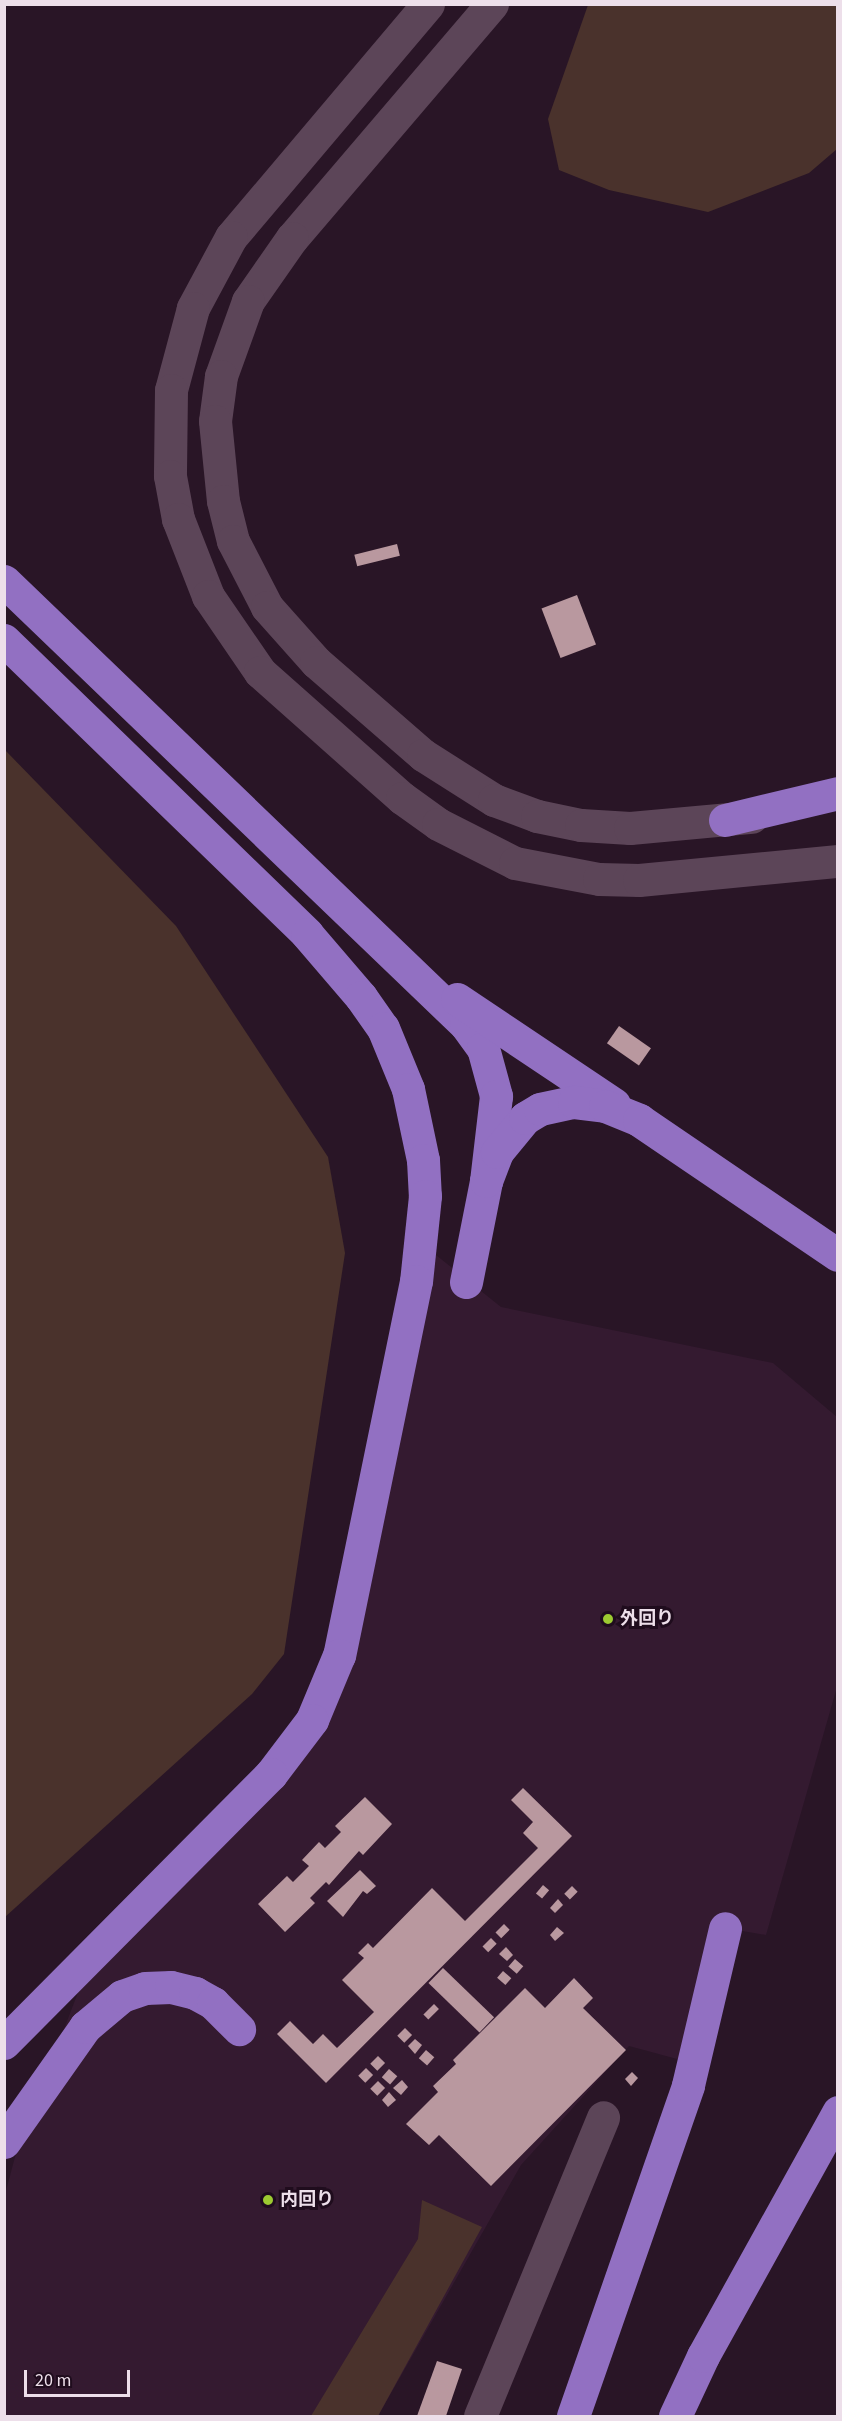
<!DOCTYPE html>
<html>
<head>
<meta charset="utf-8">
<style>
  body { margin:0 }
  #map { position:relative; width:842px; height:2421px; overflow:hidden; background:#291526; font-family:"Source Sans 3","Noto Sans JP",sans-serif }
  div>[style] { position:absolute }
  .built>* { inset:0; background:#341a30 }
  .green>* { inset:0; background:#4a322c }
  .building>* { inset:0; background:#b9989f; transform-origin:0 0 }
  .minor>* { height:33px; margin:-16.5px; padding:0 16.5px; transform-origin:16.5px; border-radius:16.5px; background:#5c4558 }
  .highway>* { height:33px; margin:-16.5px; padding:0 16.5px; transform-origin:16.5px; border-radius:16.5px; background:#9270c2 }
  .dots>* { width:16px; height:16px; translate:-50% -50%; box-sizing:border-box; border:3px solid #1f0c1d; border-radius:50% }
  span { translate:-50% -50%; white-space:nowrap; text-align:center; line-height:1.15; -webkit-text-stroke:6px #1f0c1d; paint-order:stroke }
  .poi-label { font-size:18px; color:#eddfea; font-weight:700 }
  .left { translate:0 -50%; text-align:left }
  .frame { position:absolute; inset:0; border:6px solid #eddfea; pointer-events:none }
  .scale { position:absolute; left:24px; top:2370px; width:106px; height:27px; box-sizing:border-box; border:3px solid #eddfea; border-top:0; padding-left:8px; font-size:18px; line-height:21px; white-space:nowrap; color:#eddfea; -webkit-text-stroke:4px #1f0c1d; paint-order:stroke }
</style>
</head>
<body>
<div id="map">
  <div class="built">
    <div style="clip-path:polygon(436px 1255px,501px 1307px,773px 1363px,837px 1417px,837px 1687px,766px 1935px,725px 1928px,692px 2063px,629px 2046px,521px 2165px,378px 2416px,5px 2416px,4px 2198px,15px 2157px,87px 1969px,339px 1687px)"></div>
  </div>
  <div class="green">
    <div style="clip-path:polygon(588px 5px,837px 5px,837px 149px,809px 173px,708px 212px,609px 190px,559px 170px,548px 119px)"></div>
    <div style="clip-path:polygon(5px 750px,176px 926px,328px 1157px,345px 1253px,284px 1654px,252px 1694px,5px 1917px)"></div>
    <div style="clip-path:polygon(422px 2200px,482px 2227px,378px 2416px,311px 2416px,418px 2239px)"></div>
  </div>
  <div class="building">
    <div style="left:397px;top:544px;width:12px;height:44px;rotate:76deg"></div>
    <div style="left:577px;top:595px;width:53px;height:38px;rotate:69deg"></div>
    <div style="left:619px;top:1026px;width:39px;height:21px;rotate:35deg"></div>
    <div style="clip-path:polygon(523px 1788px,572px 1836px,326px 2083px,277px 2034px,290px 2021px,313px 2044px,323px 2034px,337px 2048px,374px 2012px,342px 1980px,364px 1958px,358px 1953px,368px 1943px,373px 1948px,432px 1888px,465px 1921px,538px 1848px,523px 1833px,533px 1822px,511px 1800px)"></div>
    <div style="clip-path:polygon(365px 1797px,392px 1824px,363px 1855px,359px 1851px,329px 1885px,326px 1882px,310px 1898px,315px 1903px,285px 1932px,258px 1904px,287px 1876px,293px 1882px,309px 1866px,302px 1860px,319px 1842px,325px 1848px,341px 1832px,335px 1826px)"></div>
    <div style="clip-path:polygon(360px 1870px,376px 1886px,367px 1894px,363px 1891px,343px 1917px,327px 1901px)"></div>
    <div style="left:543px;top:1885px;width:8px;height:11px;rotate:40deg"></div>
    <div style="left:572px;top:1886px;width:8px;height:11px;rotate:45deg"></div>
    <div style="clip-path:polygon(558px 1899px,563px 1905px,555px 1913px,550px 1908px)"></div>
    <div style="left:504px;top:1924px;width:8px;height:12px;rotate:45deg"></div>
    <div style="clip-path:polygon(557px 1927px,564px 1933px,555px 1941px,550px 1935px)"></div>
    <div style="left:491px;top:1938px;width:8px;height:12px;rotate:45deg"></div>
    <div style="clip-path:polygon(506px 1947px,513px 1955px,507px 1961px,499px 1954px)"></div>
    <div style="left:515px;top:1959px;width:11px;height:10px;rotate:41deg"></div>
    <div style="left:443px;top:1968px;width:71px;height:21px;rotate:44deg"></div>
    <div style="left:503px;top:1971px;width:11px;height:9px;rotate:41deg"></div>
    <div style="clip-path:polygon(574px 1978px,593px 1998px,583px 2008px,626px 2050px,491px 2186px,439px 2135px,429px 2145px,406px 2124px,438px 2092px,433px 2086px,456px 2064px,453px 2060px,525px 1988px,545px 2008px)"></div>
    <div style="left:434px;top:2004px;width:7px;height:15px;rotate:45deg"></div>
    <div style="left:405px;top:2028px;width:10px;height:11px;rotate:45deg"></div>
    <div style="clip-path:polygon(415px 2039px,422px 2045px,415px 2054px,408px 2046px)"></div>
    <div style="left:426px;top:2050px;width:11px;height:11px;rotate:41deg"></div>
    <div style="left:378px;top:2056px;width:10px;height:11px;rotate:45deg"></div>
    <div style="left:366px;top:2068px;width:10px;height:11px;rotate:45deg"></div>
    <div style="left:389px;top:2069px;width:11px;height:11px;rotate:41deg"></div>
    <div style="clip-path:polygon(632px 2072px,638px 2078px,631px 2086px,625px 2079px)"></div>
    <div style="clip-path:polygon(402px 2080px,408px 2087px,401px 2095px,393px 2088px)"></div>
    <div style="left:378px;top:2081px;width:10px;height:11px;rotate:45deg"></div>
    <div style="clip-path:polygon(389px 2092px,396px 2100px,388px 2107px,382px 2100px)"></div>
    <div style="clip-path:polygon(437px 2361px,462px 2369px,446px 2416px,417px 2416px)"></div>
  </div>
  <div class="minor">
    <div style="left:428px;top:4px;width:305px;rotate:130.2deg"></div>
    <div style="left:231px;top:237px;width:81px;rotate:118.2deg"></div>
    <div style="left:193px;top:308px;width:85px;rotate:105deg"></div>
    <div style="left:171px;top:390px;width:86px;rotate:90.7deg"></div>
    <div style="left:170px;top:476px;width:44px;rotate:79.5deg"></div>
    <div style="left:178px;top:519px;width:83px;rotate:68.7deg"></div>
    <div style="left:208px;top:596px;width:92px;rotate:55.6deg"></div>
    <div style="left:260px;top:672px;width:190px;rotate:41.6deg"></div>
    <div style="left:402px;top:798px;width:44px;rotate:35.8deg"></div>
    <div style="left:438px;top:824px;width:86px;rotate:26.9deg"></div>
    <div style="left:515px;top:863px;width:86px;rotate:10.8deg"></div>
    <div style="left:599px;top:879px;width:40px;rotate:1.4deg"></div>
    <div style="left:639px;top:880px;width:200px;rotate:-5.5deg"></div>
    <div style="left:492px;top:4px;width:308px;rotate:130.5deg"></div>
    <div style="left:292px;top:238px;width:77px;rotate:124.9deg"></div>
    <div style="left:248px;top:301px;width:80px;rotate:109.8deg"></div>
    <div style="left:221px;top:376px;width:45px;rotate:97.6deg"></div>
    <div style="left:215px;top:421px;width:80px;rotate:84.3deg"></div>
    <div style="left:223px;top:501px;width:41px;rotate:76deg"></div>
    <div style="left:233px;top:541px;width:74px;rotate:62.7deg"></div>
    <div style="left:267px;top:607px;width:74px;rotate:48.3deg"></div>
    <div style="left:316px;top:662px;width:142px;rotate:41deg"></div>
    <div style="left:423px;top:755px;width:84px;rotate:32.4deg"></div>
    <div style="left:494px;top:800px;width:46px;rotate:20.4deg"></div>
    <div style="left:537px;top:816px;width:45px;rotate:11.6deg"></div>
    <div style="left:581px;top:825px;width:49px;rotate:3.5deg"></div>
    <div style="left:630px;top:828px;width:122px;rotate:-5.2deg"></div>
    <div style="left:480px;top:2416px;width:323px;rotate:-67.6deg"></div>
  </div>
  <div class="highway">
    <div style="left:4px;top:581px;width:641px;rotate:43.86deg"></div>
    <div style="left:466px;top:1025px;width:29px;rotate:54deg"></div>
    <div style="left:483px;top:1048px;width:50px;rotate:74.8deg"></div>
    <div style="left:496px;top:1096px;width:86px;rotate:96.7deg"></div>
    <div style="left:4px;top:640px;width:422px;rotate:44.1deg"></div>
    <div style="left:307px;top:934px;width:83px;rotate:49.4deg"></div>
    <div style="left:361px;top:997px;width:38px;rotate:55deg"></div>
    <div style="left:383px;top:1028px;width:66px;rotate:67.7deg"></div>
    <div style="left:408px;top:1089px;width:73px;rotate:78.1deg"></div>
    <div style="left:423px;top:1160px;width:36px;rotate:87deg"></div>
    <div style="left:425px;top:1196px;width:85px;rotate:96deg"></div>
    <div style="left:416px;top:1281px;width:382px;rotate:101.6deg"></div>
    <div style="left:339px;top:1655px;width:70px;rotate:112.6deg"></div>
    <div style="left:312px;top:1720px;width:68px;rotate:127.2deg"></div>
    <div style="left:271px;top:1774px;width:379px;rotate:134.8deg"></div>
    <div style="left:725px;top:820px;width:116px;rotate:-13.4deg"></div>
    <div style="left:457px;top:999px;width:189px;rotate:33.8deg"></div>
    <div style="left:466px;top:1282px;width:103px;rotate:-78.8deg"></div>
    <div style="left:486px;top:1181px;width:31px;rotate:-69deg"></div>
    <div style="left:497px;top:1152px;width:44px;rotate:-50.5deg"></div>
    <div style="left:525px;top:1118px;width:17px;rotate:-31deg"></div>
    <div style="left:540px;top:1109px;width:35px;rotate:-12deg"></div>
    <div style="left:574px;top:1102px;width:31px;rotate:7deg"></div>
    <div style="left:605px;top:1106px;width:37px;rotate:22deg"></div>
    <div style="left:639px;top:1120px;width:240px;rotate:34.2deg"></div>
    <div style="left:4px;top:2142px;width:141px;rotate:-54.8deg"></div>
    <div style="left:85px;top:2027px;width:48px;rotate:-40deg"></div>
    <div style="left:122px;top:1996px;width:24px;rotate:-19deg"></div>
    <div style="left:145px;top:1988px;width:26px;rotate:-2deg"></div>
    <div style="left:171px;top:1987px;width:25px;rotate:14deg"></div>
    <div style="left:195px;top:1993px;width:21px;rotate:29deg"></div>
    <div style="left:213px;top:2003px;width:37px;rotate:45deg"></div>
    <div style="left:573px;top:2416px;width:350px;rotate:-70.8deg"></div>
    <div style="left:688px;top:2085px;width:161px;rotate:-76.7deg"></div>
    <div style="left:675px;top:2416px;width:66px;rotate:-65deg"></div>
    <div style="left:703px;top:2356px;width:279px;rotate:-61deg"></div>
  </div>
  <div class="dots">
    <div style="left:608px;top:1619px;background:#9cca31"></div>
    <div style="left:268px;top:2200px;background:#9cca31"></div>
  </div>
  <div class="poi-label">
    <span class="left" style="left:620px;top:1619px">外回り</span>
    <span class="left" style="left:280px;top:2200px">内回り</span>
  </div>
  <div class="frame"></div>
  <div class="scale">20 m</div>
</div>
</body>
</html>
